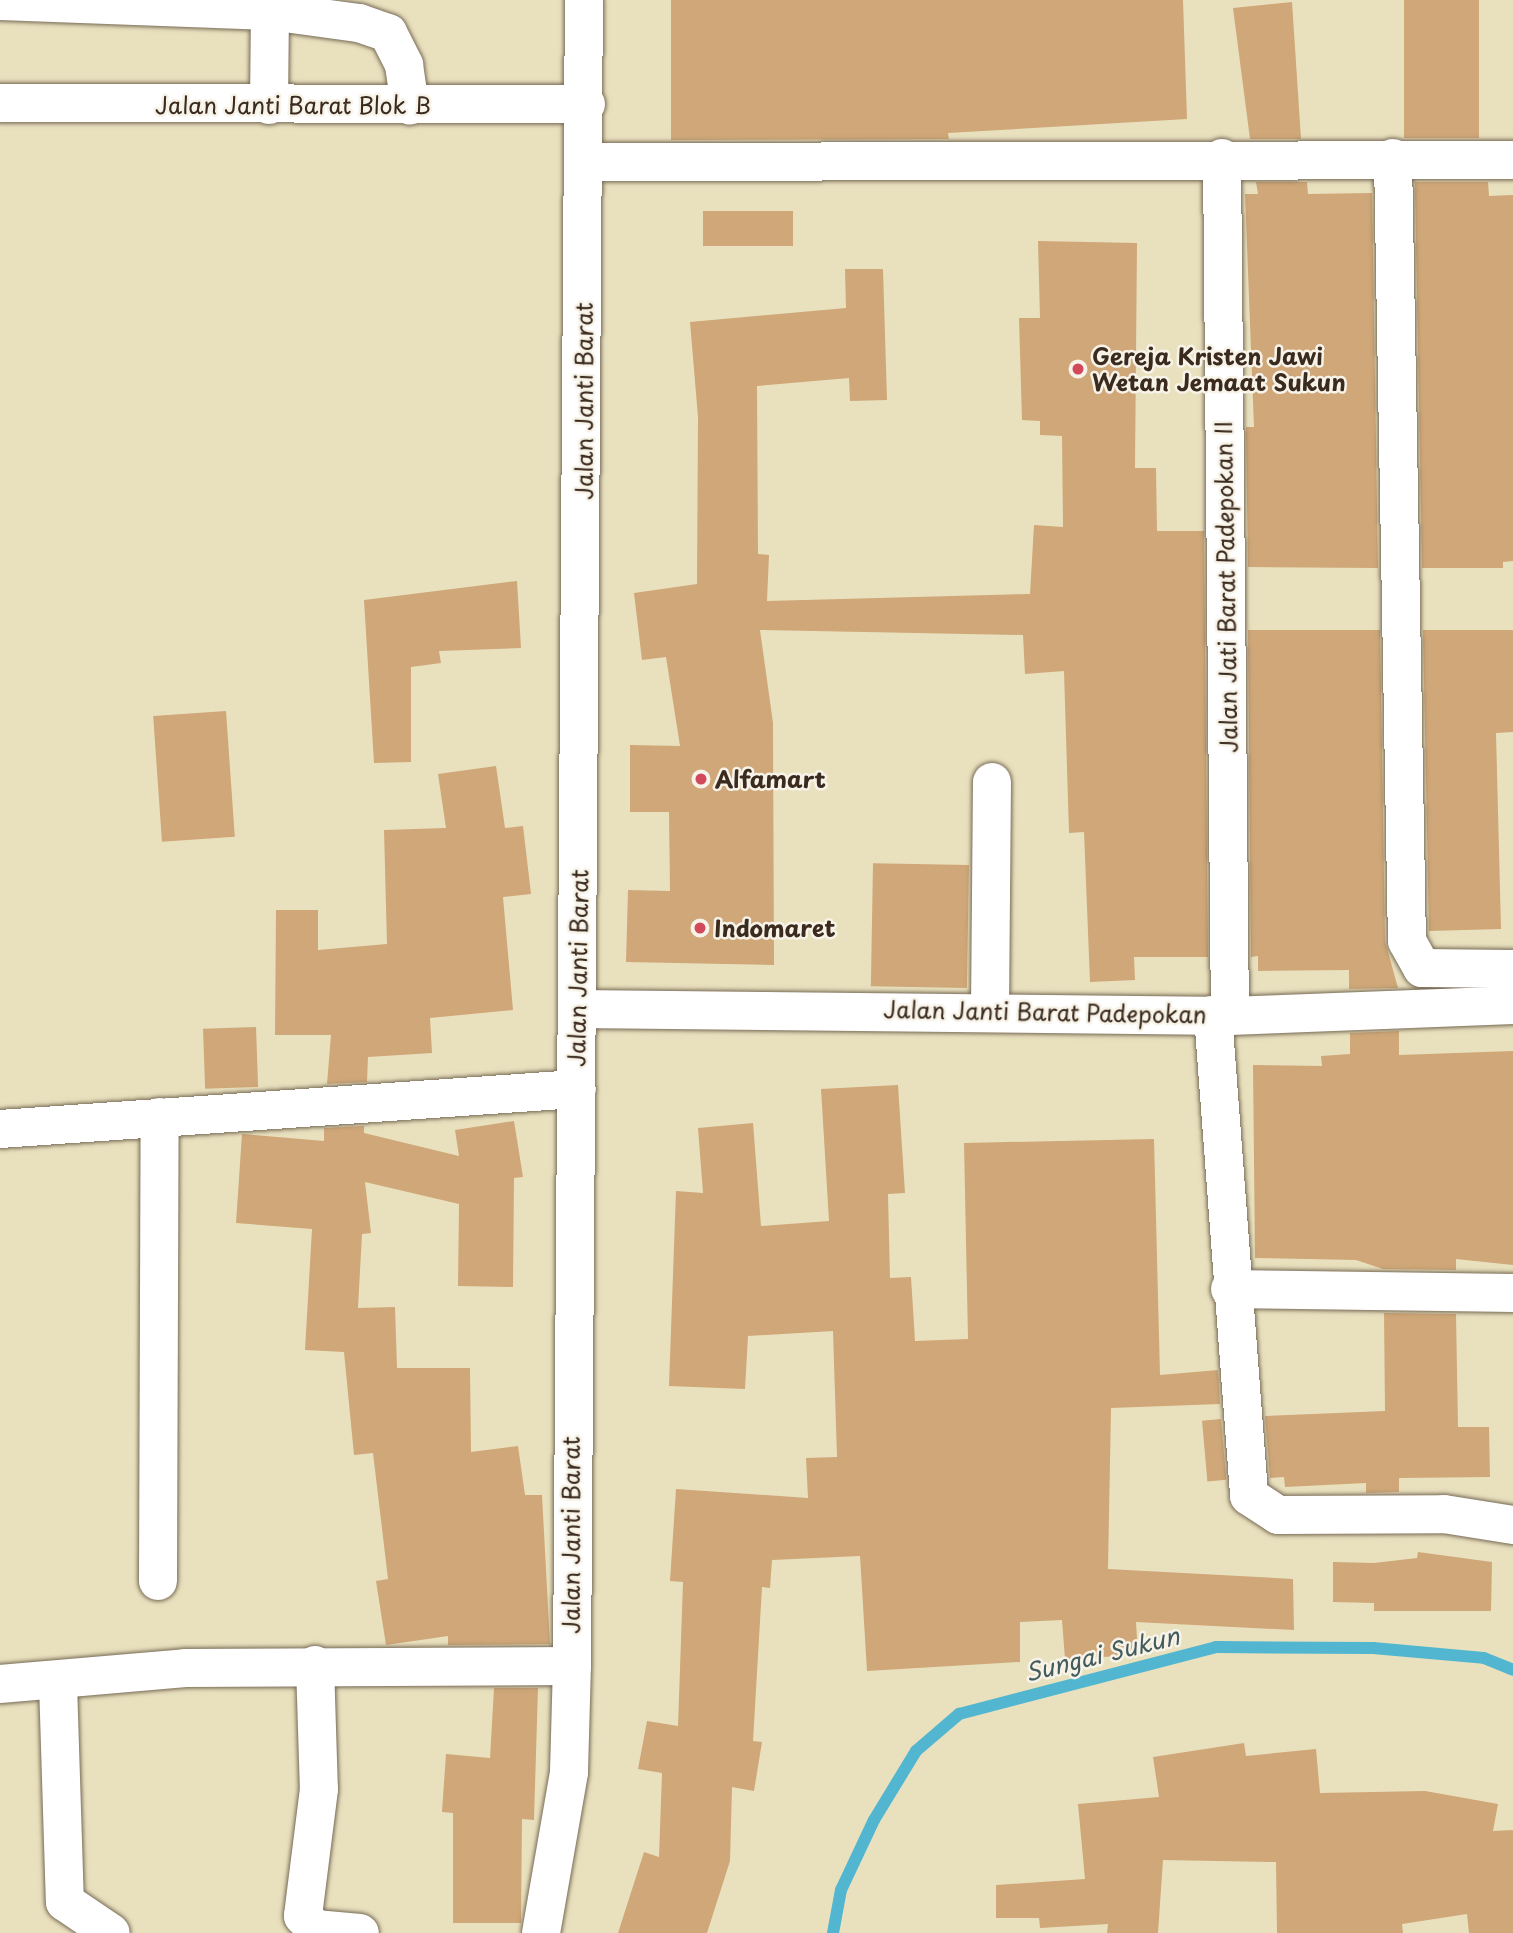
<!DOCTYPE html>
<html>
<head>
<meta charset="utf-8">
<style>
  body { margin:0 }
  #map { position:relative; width:1513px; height:1933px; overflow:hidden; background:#e9e1be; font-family:"Playpen Sans",sans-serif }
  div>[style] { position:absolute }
  .stream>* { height:12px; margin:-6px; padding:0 6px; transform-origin:6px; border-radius:6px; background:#52b6d0 }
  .building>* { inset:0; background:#cfa778; transform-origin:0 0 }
  .roads { filter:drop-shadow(0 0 2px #786a56) drop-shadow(0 0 2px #786a56) }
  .minor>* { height:38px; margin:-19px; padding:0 19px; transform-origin:19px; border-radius:19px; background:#fff }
  .dots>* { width:19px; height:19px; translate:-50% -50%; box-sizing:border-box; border:4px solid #f7f3e8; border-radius:50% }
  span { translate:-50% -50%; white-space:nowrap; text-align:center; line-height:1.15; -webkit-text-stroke:5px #f7f3e8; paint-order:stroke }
  .street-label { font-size:23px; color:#3b2a1e }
  .poi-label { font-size:23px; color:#3b2a1e; font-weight:700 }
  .left { translate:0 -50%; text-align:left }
  .water-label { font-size:24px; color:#435b5c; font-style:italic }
</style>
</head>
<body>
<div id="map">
  <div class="stream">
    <div style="left:833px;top:1933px;width:44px;rotate:-79.5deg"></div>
    <div style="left:841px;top:1890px;width:77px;rotate:-64.8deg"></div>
    <div style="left:874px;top:1820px;width:81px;rotate:-58.7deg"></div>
    <div style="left:916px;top:1751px;width:57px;rotate:-40.7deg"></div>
    <div style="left:959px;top:1714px;width:266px;rotate:-14.6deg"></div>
    <div style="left:1216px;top:1647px;width:157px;rotate:0.4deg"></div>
    <div style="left:1373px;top:1648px;width:111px;rotate:5.1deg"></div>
    <div style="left:1484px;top:1658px;width:31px;rotate:22deg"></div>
  </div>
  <div class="building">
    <div style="clip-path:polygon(671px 0,1183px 0,1187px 119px,948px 133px,949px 139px,671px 140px)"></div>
    <div style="left:1404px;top:0;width:75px;height:138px"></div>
    <div style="clip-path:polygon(1292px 2px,1301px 139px,1250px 139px,1233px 8px)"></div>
    <div style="clip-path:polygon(1256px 182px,1307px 182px,1308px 194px,1372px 193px,1378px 568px,1248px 567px,1246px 427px,1254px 427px,1245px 194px,1258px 194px)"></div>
    <div style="clip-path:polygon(1415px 182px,1488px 182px,1489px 196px,1513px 195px,1513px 561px,1503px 562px,1503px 568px,1422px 568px)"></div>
    <div style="left:703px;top:211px;width:90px;height:35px"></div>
    <div style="clip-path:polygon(1038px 241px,1137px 243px,1135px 468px,1156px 468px,1157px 531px,1204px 531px,1208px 957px,1134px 957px,1135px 980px,1090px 982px,1084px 832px,1069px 833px,1064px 671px,1025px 674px,1023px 635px,760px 630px,773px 723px,774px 965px,626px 962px,628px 890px,670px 891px,669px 812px,630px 812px,630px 745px,680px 746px,666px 657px,642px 660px,634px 593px,697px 584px,698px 417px,690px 322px,846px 308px,845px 269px,883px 269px,887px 400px,850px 401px,849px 378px,757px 386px,758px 554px,769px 555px,767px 601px,1030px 594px,1034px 525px,1063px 527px,1062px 436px,1040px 435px,1040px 421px,1022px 420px,1019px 318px,1040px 318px)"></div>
    <div style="clip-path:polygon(517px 581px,521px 648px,439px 651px,441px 663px,411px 667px,411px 762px,374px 763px,364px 600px)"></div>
    <div style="clip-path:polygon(1248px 630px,1380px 630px,1385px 941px,1398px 988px,1349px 989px,1349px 970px,1258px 971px,1258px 956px,1251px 957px)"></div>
    <div style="clip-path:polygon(1423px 630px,1513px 630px,1513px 732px,1496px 733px,1501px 929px,1429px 931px)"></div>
    <div style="left:226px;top:711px;width:126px;height:73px;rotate:86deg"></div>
    <div style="clip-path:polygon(496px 766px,505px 828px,523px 826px,531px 894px,503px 897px,513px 1010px,430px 1018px,432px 1053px,368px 1057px,367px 1082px,327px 1084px,331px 1035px,275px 1035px,276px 910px,318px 910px,318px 950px,387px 944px,384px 830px,446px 828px,438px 774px)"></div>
    <div style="left:969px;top:865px;width:123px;height:96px;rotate:91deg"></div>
    <div style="left:256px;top:1027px;width:60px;height:53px;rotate:88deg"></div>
    <div style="clip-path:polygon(1399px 1031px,1399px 1055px,1513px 1051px,1513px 1265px,1456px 1259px,1456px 1270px,1383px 1269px,1356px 1260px,1255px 1258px,1253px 1065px,1322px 1066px,1321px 1056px,1350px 1054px,1350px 1033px)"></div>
    <div style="clip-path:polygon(898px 1085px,905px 1193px,888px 1194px,890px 1278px,911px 1277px,915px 1341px,968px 1339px,964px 1143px,1154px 1139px,1160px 1375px,1218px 1370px,1220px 1404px,1111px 1408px,1108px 1569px,1293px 1579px,1294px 1630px,1136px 1622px,1138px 1655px,1065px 1659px,1062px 1620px,1020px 1622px,1020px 1662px,867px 1671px,860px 1556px,772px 1560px,770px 1588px,762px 1587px,753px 1741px,762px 1742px,754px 1791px,732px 1787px,730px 1861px,707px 1933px,618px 1933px,644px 1852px,659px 1857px,662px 1773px,638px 1769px,647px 1721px,678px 1726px,683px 1582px,670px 1581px,676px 1489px,808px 1498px,806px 1458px,837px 1457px,833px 1331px,748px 1336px,745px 1389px,669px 1386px,676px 1191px,703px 1193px,698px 1128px,753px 1123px,761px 1226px,829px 1221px,821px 1089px)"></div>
    <div style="clip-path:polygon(514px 1121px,523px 1177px,514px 1178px,513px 1287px,458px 1286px,459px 1204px,365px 1182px,371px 1233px,362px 1234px,358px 1308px,395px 1307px,397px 1368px,470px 1368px,471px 1452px,518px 1446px,525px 1495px,542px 1495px,550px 1644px,448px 1645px,448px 1636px,386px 1645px,376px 1581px,388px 1579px,373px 1453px,354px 1455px,344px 1352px,305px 1350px,312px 1229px,236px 1223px,242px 1134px,324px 1141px,324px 1128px,364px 1126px,364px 1133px,459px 1156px,455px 1130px)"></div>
    <div style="clip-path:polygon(1384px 1313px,1456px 1314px,1458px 1427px,1489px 1427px,1490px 1477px,1399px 1478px,1399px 1492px,1366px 1493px,1366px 1483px,1285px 1487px,1284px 1477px,1270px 1478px,1265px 1416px,1385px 1411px)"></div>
    <div style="left:1221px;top:1419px;width:61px;height:19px;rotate:85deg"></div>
    <div style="clip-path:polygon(1418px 1552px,1492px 1562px,1491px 1611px,1374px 1611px,1374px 1603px,1333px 1602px,1333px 1562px,1374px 1563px,1417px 1558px)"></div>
    <div style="clip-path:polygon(494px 1688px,538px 1688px,534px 1820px,522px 1819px,521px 1918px,521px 1923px,453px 1923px,453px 1813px,442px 1812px,446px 1754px,490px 1758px)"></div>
    <div style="clip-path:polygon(1244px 1743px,1246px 1756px,1316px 1749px,1320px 1793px,1425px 1791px,1498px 1804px,1493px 1831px,1513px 1830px,1513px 1933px,1469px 1933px,1467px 1914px,1402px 1924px,1403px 1933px,1277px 1933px,1276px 1862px,1163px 1860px,1158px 1933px,1107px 1933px,1108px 1924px,1040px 1928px,1039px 1918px,996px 1918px,996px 1885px,1085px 1879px,1078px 1804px,1159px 1797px,1153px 1757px)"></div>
  </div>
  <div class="roads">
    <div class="minor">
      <div style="left:0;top:1px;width:270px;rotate:2.1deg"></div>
      <div style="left:270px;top:11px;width:90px;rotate:7.7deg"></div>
      <div style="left:359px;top:23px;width:31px;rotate:19deg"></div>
      <div style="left:388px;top:33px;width:36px;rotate:63deg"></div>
      <div style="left:404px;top:65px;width:41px;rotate:81.7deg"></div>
      <div style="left:0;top:103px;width:586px;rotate:0.1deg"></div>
      <div style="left:269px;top:105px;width:94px;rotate:-89.4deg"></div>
      <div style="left:1222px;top:158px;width:858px;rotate:89.47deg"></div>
      <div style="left:1393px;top:158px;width:783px;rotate:88.98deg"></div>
      <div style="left:1407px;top:941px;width:31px;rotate:61deg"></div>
      <div style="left:1422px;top:968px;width:91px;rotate:0.6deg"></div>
      <div style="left:585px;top:162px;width:928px;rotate:-0.12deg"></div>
      <div style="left:577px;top:1009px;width:653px;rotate:0.61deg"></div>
      <div style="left:1230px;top:1016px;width:283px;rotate:-2.2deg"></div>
      <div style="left:990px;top:1009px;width:227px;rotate:-89.5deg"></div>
      <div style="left:1213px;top:1015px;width:482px;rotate:85.7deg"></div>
      <div style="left:1249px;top:1496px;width:35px;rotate:33deg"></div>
      <div style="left:1278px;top:1515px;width:166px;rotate:-0.3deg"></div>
      <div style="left:1444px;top:1514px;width:70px;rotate:9.1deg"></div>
      <div style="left:0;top:1129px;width:578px;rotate:-3.97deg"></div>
      <div style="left:1230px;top:1289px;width:283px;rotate:0.8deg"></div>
      <div style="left:158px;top:1581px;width:464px;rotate:-89.8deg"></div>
      <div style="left:315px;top:1665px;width:124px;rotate:88.2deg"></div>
      <div style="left:319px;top:1789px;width:128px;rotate:97.2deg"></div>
      <div style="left:303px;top:1916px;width:18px;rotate:47deg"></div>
      <div style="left:315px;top:1929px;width:45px;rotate:5.1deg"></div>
      <div style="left:58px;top:1683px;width:219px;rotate:88.2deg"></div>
      <div style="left:65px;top:1902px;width:55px;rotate:34deg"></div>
      <div style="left:0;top:1684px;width:186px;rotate:-4.9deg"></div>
      <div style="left:185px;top:1668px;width:387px;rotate:-0.3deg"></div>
      <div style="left:541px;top:1933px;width:163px;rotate:-80.1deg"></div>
      <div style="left:569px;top:1772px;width:106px;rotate:-88.4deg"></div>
      <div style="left:572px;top:1666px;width:1666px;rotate:-89.59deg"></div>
    </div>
  </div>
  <div class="dots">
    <div style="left:1078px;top:369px;background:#d1495b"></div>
    <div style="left:701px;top:779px;background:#d1495b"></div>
    <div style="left:700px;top:928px;background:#d1495b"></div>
  </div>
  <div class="street-label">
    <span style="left:293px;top:105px">Jalan Janti Barat Blok B</span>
    <span style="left:584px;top:401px;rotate:-90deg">Jalan Janti Barat</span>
    <span style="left:1226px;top:587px;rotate:-91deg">Jalan Jati Barat Padepokan II</span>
    <span style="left:578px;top:968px;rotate:-89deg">Jalan Janti Barat</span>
    <span style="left:1045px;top:1012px;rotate:1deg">Jalan Janti Barat Padepokan</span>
    <span style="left:571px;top:1535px;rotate:-90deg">Jalan Janti Barat</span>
  </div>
  <div class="poi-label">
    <span class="left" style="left:1092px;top:369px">Gereja Kristen Jawi<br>Wetan Jemaat Sukun</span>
    <span class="left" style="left:715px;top:779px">Alfamart</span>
    <span class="left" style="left:714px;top:928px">Indomaret</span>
  </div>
  <div class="water-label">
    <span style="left:1102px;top:1654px;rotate:-14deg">Sungai Sukun</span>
  </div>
</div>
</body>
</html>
